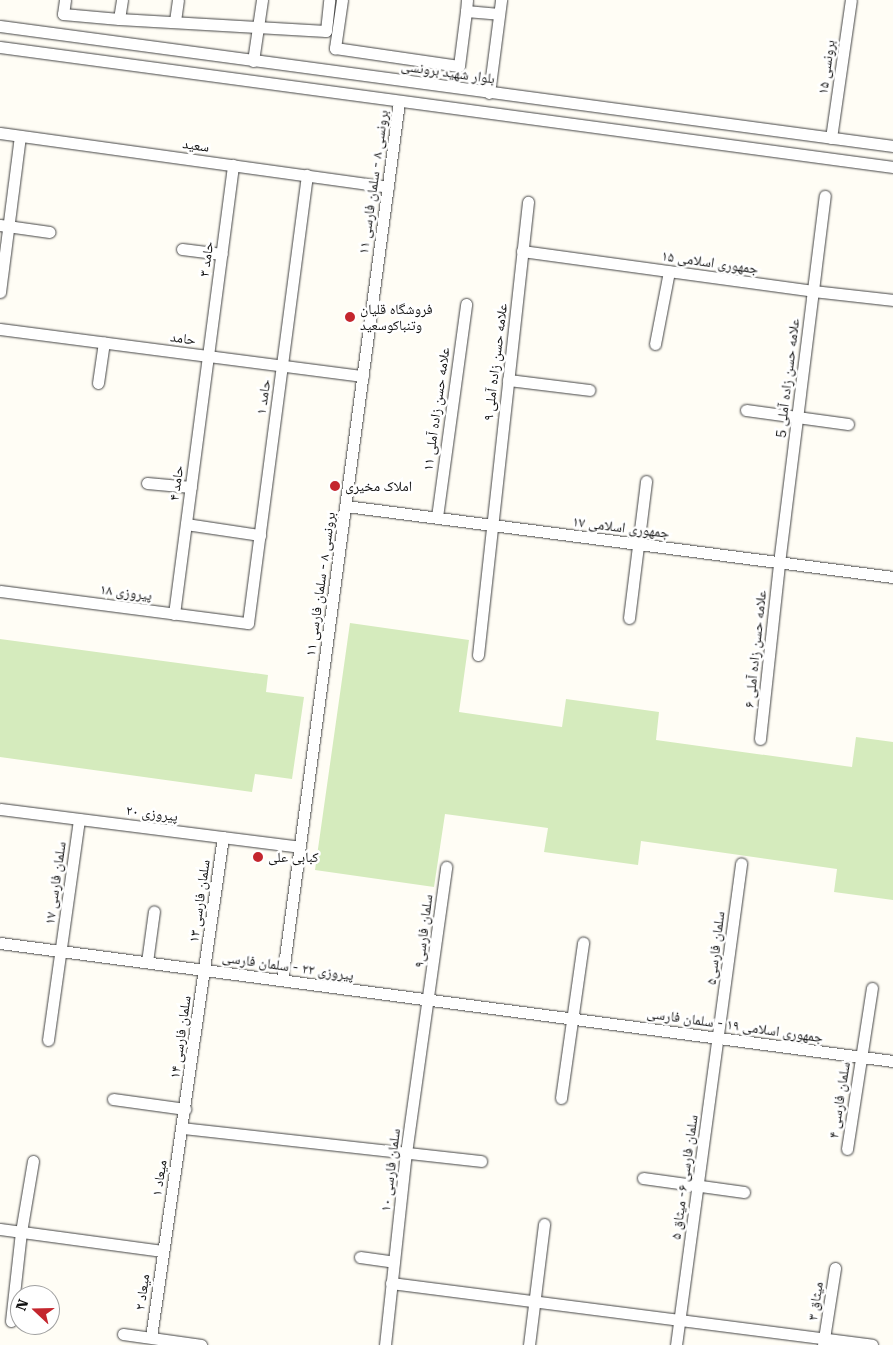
<!DOCTYPE html>
<html>
<head>
<meta charset="utf-8">
<style>
  body { margin:0 }
  #map { position:relative; width:893px; height:1345px; overflow:hidden; background:#fffdf5; font-family:"Roboto Serif","Noto Naskh Arabic",serif }
  div>[style] { position:absolute }
  .green>* { inset:0; background:#d5ebbd }
  .roads { filter:drop-shadow(0 0 1px #444) drop-shadow(0 0 1px #444) }
  .minor>* { height:11px; margin:-5.5px; padding:0 5.5px; transform-origin:5.5px; border-radius:5.5px; background:#fff }
  .dots>* { width:14px; height:14px; translate:-50% -50%; box-sizing:border-box; border:2px solid #fff; border-radius:50% }
  span { translate:-50% -50%; white-space:nowrap; text-align:center; line-height:1.15; -webkit-text-stroke:5px #fff; paint-order:stroke }
  .street-label { font-size:14px; color:#111 }
  .poi-label { font-size:14px; color:#111 }
  .left { translate:0 -50%; text-align:left }
  .north { position:absolute; left:10px; top:1285px; width:50px; height:50px; box-sizing:border-box; background:#fff; border:1px solid #a0a0a0; border-radius:50%; rotate:291deg; font-size:14px; font-weight:700; line-height:20px; text-align:center; color:#111 }
  .north::after { content:''; display:block; margin:auto; width:18px; height:22px; background:#c4262e; clip-path:polygon(50% 0,100% 100%,50% 72%,0 100%) }
</style>
</head>
<body>
<div id="map">
  <div class="green">
    <div style="clip-path:polygon(350px 623px,469px 640px,459px 712px,562px 727px,566px 699px,659px 712px,656px 740px,852px 767px,856px 737px,893px 742px,893px 900px,834px 892px,837px 869px,641px 841px,638px 865px,544px 852px,548px 828px,445px 814px,434px 887px,315px 870px)"></div>
    <div style="clip-path:polygon(0 639px,268px 675px,266px 692px,304px 697px,292px 779px,255px 774px,252px 792px,0 757px)"></div>
  </div>
  <div class="roads">
    <div class="minor">
      <div style="left:65px;top:0;width:14px;rotate:98deg"></div>
      <div style="left:63px;top:14px;width:56px;rotate:5.1deg"></div>
      <div style="left:122px;top:0;width:19px;rotate:99deg"></div>
      <div style="left:119px;top:19px;width:207px;rotate:3.3deg"></div>
      <div style="left:326px;top:31px;width:31px;rotate:-84deg"></div>
      <div style="left:342px;top:0;width:49px;rotate:98.3deg"></div>
      <div style="left:335px;top:48px;width:125px;rotate:8.3deg"></div>
      <div style="left:459px;top:66px;width:55px;rotate:-82.7deg"></div>
      <div style="left:467px;top:0;width:11px;rotate:95deg"></div>
      <div style="left:466px;top:11px;width:33px;rotate:5deg"></div>
      <div style="left:175px;top:21px;width:21px;rotate:-82deg"></div>
      <div style="left:0;top:26px;width:901px;rotate:7.65deg"></div>
      <div style="left:0;top:47px;width:901px;rotate:7.65deg"></div>
      <div style="left:253px;top:61px;width:62px;rotate:-81.6deg"></div>
      <div style="left:489px;top:93px;width:94px;rotate:-82.6deg"></div>
      <div style="left:0;top:133px;width:392px;rotate:7.9deg"></div>
      <div style="left:831px;top:138px;width:139px;rotate:-81.8deg"></div>
      <div style="left:0;top:225px;width:50px;rotate:8deg"></div>
      <div style="left:182px;top:249px;width:40px;rotate:7.1deg"></div>
      <div style="left:522px;top:251px;width:294px;rotate:7.8deg"></div>
      <div style="left:813px;top:291px;width:81px;rotate:6.4deg"></div>
      <div style="left:0;top:292px;width:157px;rotate:-82.7deg"></div>
      <div style="left:0;top:329px;width:366px;rotate:7.4deg"></div>
      <div style="left:655px;top:344px;width:74px;rotate:-79.1deg"></div>
      <div style="left:508px;top:380px;width:82px;rotate:7deg"></div>
      <div style="left:98px;top:383px;width:41px;rotate:-81.7deg"></div>
      <div style="left:746px;top:410px;width:103px;rotate:7.8deg"></div>
      <div style="left:147px;top:483px;width:44px;rotate:5.2deg"></div>
      <div style="left:346px;top:506px;width:552px;rotate:7.4deg"></div>
      <div style="left:437px;top:517px;width:215px;rotate:-82.2deg"></div>
      <div style="left:186px;top:524px;width:75px;rotate:8.5deg"></div>
      <div style="left:0;top:591px;width:250px;rotate:7.4deg"></div>
      <div style="left:248px;top:623px;width:452px;rotate:-82.5deg"></div>
      <div style="left:174px;top:614px;width:453px;rotate:-82.5deg"></div>
      <div style="left:629px;top:618px;width:138px;rotate:-82.9deg"></div>
      <div style="left:478px;top:655px;width:456px;rotate:-83.7deg"></div>
      <div style="left:760px;top:739px;width:177px;rotate:-83.8deg"></div>
      <div style="left:779px;top:563px;width:370px;rotate:-82.9deg"></div>
      <div style="left:0;top:809px;width:302px;rotate:7.2deg"></div>
      <div style="left:0;top:943px;width:901px;rotate:7.53deg"></div>
      <div style="left:147px;top:962px;width:51px;rotate:-82.2deg"></div>
      <div style="left:282px;top:980px;width:886px;rotate:-82.41deg"></div>
      <div style="left:48px;top:1040px;width:223px;rotate:-82deg"></div>
      <div style="left:561px;top:1098px;width:157px;rotate:-81.9deg"></div>
      <div style="left:113px;top:1099px;width:73px;rotate:7.9deg"></div>
      <div style="left:182px;top:1128px;width:301px;rotate:6.3deg"></div>
      <div style="left:847px;top:1149px;width:163px;rotate:-81.2deg"></div>
      <div style="left:643px;top:1178px;width:102px;rotate:7.9deg"></div>
      <div style="left:0;top:1229px;width:164px;rotate:7.7deg"></div>
      <div style="left:360px;top:1257px;width:34px;rotate:8deg"></div>
      <div style="left:391px;top:1283px;width:485px;rotate:7.3deg"></div>
      <div style="left:11px;top:1321px;width:90px;rotate:-83.6deg"></div>
      <div style="left:21px;top:1232px;width:72px;rotate:-80.4deg"></div>
      <div style="left:123px;top:1334px;width:79px;rotate:8deg"></div>
      <div style="left:151px;top:1337px;width:505px;rotate:-81.81deg"></div>
      <div style="left:385px;top:1345px;width:193px;rotate:-83.8deg"></div>
      <div style="left:406px;top:1153px;width:289px;rotate:-82deg"></div>
      <div style="left:529px;top:1345px;width:122px;rotate:-82.9deg"></div>
      <div style="left:676px;top:1345px;width:486px;rotate:-82.3deg"></div>
      <div style="left:823px;top:1345px;width:78px;rotate:-81.1deg"></div>
    </div>
  </div>
  <div class="dots">
    <div style="left:350px;top:317px;background:#c4262e"></div>
    <div style="left:335px;top:486px;background:#c4262e"></div>
    <div style="left:258px;top:857px;background:#c4262e"></div>
  </div>
  <div class="street-label">
    <span style="left:826px;top:67px;rotate:-82deg">برونسی ۱۵</span>
    <span style="left:448px;top:72px;rotate:8deg">بلوار شهید برونسی</span>
    <span style="left:196px;top:145px;rotate:8deg">سعید</span>
    <span style="left:373px;top:182px;rotate:-82deg">برونسی ۸ - سلمان فارسی ۱۱</span>
    <span style="left:206px;top:259px;rotate:-82deg">حامد ۳</span>
    <span style="left:710px;top:262px;rotate:8deg">جمهوری اسلامی ۱۵</span>
    <span style="left:183px;top:338px;rotate:7deg">حامد</span>
    <span style="left:495px;top:362px;rotate:-83deg">علامه حسن زاده آملی ۹</span>
    <span style="left:787px;top:378px;rotate:-83deg">علامه حسن زاده آملی 5</span>
    <span style="left:263px;top:397px;rotate:-82deg">حامد ۱</span>
    <span style="left:436px;top:409px;rotate:-82deg">علامه حسن زاده آملی ۱۱</span>
    <span style="left:176px;top:483px;rotate:-82deg">حامد ۴</span>
    <span style="left:621px;top:527px;rotate:7deg">جمهوری اسلامی ۱۷</span>
    <span style="left:320px;top:584px;rotate:-82deg">برونسی ۸ - سلمان فارسی ۱۱</span>
    <span style="left:126px;top:592px;rotate:7deg">پیروزی ۱۸</span>
    <span style="left:755px;top:649px;rotate:-84deg">علامه حسن زاده آملی ۶</span>
    <span style="left:152px;top:813px;rotate:7deg">پیروزی ۲۰</span>
    <span style="left:55px;top:883px;rotate:-82deg">سلمان فارسی ۱۷</span>
    <span style="left:199px;top:901px;rotate:-82deg">سلمان فارسی ۱۳</span>
    <span style="left:423px;top:931px;rotate:-83deg">سلمان فارسی۹</span>
    <span style="left:715px;top:948px;rotate:-83deg">سلمان فارسی۵</span>
    <span style="left:288px;top:966px;rotate:8deg">پیروزی ۲۲ - سلمان فارسی</span>
    <span style="left:735px;top:1025px;rotate:8deg">جمهوری اسلامی ۱۹ - سلمان فارسی</span>
    <span style="left:180px;top:1037px;rotate:-82deg">سلمان فارسی ۱۴</span>
    <span style="left:839px;top:1100px;rotate:-81deg">سلمان فارسی ۴</span>
    <span style="left:390px;top:1170px;rotate:-83deg">سلمان فارسی ۱۰</span>
    <span style="left:684px;top:1177px;rotate:-82deg">سلمان فارسی ۶- میثاق ۵</span>
    <span style="left:159px;top:1178px;rotate:-81deg">میعاد ۱</span>
    <span style="left:142px;top:1292px;rotate:-82deg">میعاد ۲</span>
    <span style="left:815px;top:1301px;rotate:-81deg">میثاق ۳</span>
  </div>
  <div class="poi-label">
    <span class="left" style="left:360px;top:317px">فروشگاه قلیان<br>وتنباکوسعید</span>
    <span class="left" style="left:345px;top:486px">املاک مخیری</span>
    <span class="left" style="left:268px;top:857px">کبابی علی</span>
  </div>
  <div class="north">N</div>
</div>
</body>
</html>
